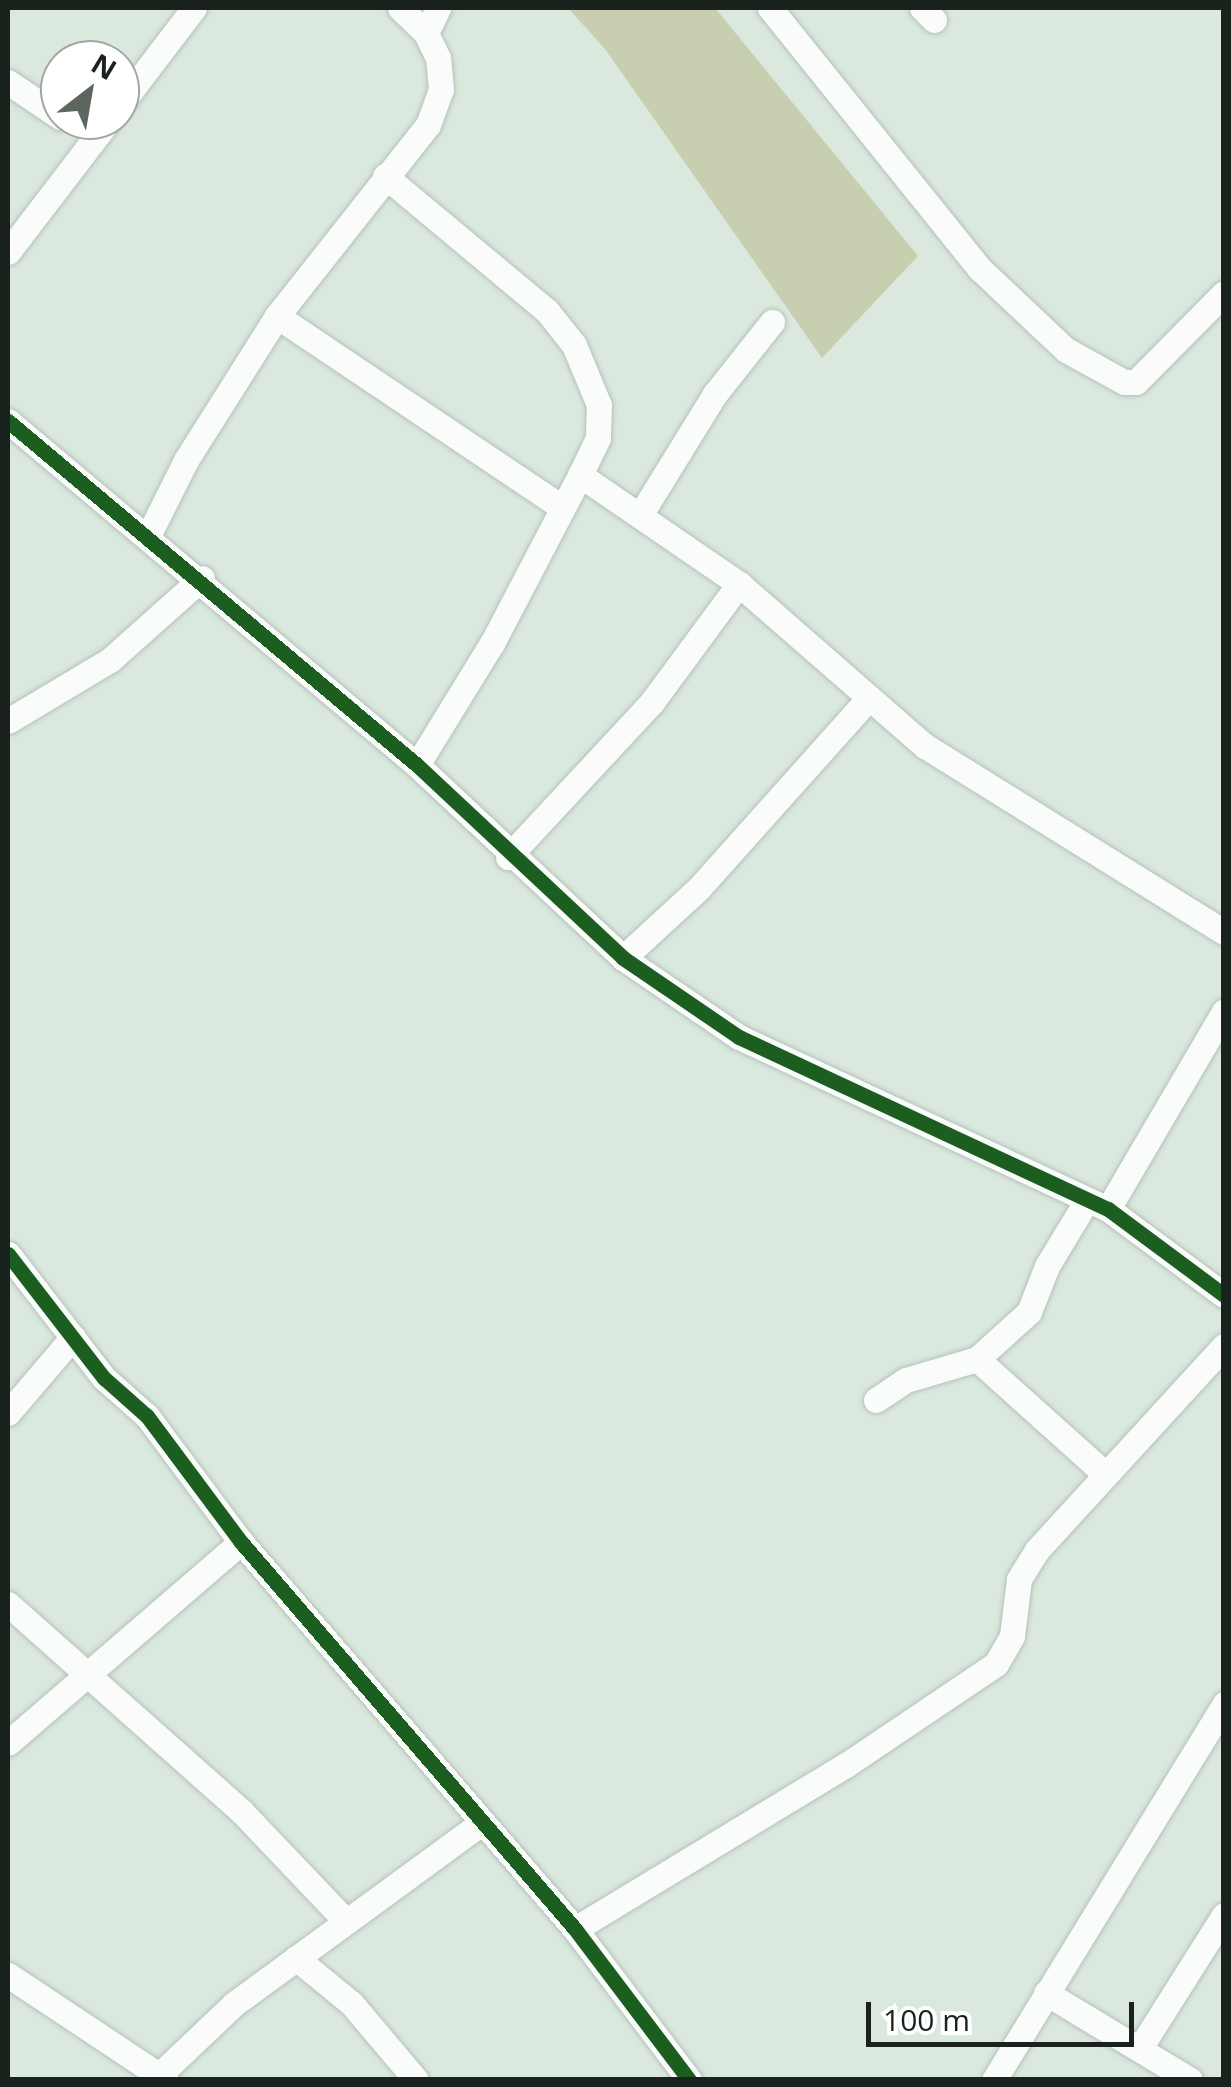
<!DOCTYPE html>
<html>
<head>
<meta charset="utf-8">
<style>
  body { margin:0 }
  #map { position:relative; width:1231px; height:2087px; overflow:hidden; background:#dae8de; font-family:"Open Sans",sans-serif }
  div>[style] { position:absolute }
  .green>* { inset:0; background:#c8cfb1 }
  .roads { filter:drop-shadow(0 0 2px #b6c1b9) drop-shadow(0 0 2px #b6c1b9) }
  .minor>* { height:25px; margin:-12.5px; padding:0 12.5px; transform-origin:12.5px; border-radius:12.5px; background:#f9fcfa }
  .cycleway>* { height:15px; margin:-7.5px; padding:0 7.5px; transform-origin:7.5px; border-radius:7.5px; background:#1b5e20 }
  span { translate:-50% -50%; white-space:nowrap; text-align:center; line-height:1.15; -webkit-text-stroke:8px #fff; paint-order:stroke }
  .frame { position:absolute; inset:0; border:10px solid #19221c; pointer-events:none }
  .north { position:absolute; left:40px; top:40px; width:100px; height:100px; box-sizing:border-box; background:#fff; border:2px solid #a3a7a4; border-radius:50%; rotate:31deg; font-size:28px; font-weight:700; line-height:40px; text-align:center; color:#19221c }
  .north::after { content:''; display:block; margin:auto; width:35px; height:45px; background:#5d6760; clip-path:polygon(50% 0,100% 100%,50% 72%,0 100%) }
  .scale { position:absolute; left:866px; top:2002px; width:268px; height:45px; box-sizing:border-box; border:5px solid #19221c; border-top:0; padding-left:12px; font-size:30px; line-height:35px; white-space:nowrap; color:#19221c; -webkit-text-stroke:8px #fff; paint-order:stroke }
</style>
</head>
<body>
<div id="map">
  <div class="green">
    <div style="clip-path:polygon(568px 8px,715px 8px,918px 256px,822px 358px,605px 49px)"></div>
  </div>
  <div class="roads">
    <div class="minor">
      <div style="left:770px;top:8px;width:336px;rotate:51.2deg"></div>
      <div style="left:981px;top:270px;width:117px;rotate:43.3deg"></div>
      <div style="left:1066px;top:350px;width:66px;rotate:28.9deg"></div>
      <div style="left:1124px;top:382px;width:12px"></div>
      <div style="left:1136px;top:382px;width:125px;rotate:-45.3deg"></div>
      <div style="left:922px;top:8px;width:17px;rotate:45deg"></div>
      <div style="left:426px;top:33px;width:28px;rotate:-64deg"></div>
      <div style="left:8px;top:82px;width:63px;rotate:33.9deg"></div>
      <div style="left:120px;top:105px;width:122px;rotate:-52.7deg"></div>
      <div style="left:385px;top:176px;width:211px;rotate:39.8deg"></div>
      <div style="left:547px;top:311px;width:43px;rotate:51.5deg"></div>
      <div style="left:574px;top:345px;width:65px;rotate:67.4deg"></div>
      <div style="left:599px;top:405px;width:33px;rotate:92deg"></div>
      <div style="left:598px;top:438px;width:41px;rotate:115.9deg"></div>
      <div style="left:580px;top:475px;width:190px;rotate:117.6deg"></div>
      <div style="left:492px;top:643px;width:143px;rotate:121.6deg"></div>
      <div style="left:8px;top:252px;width:166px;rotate:-52.6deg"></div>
      <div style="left:277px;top:316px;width:342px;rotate:33.9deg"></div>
      <div style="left:8px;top:421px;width:534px;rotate:40.07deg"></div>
      <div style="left:417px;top:765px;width:282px;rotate:43.1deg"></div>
      <div style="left:623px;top:958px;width:140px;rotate:34.3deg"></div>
      <div style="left:739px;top:1037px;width:407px;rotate:25deg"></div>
      <div style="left:1108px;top:1209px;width:144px;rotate:36.6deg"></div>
      <div style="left:580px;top:475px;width:193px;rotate:34.4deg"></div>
      <div style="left:739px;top:584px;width:247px;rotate:41.1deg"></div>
      <div style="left:925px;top:746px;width:352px;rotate:31.9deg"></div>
      <div style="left:642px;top:512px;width:139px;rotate:-58.3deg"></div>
      <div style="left:715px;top:394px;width:92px;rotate:-51.6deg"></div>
      <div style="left:149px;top:534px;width:83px;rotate:-63.4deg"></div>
      <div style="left:186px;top:460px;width:170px;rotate:-57.7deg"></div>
      <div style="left:277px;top:316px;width:243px;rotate:-51.7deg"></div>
      <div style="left:428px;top:125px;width:37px;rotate:-70deg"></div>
      <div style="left:441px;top:90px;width:32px;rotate:-95deg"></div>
      <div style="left:438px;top:58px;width:28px;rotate:-116deg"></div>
      <div style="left:426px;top:33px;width:36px;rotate:-136deg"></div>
      <div style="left:8px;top:721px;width:119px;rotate:-30.9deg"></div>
      <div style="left:110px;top:660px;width:123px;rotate:-41.7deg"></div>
      <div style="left:508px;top:857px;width:212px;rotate:-47.1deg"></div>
      <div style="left:652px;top:702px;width:147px;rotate:-53.6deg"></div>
      <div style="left:623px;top:958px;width:103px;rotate:-42.6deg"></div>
      <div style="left:699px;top:888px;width:251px;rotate:-48.2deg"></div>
      <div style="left:1108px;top:1209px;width:229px;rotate:-59.6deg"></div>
      <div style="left:8px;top:1254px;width:157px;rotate:52.3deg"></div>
      <div style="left:104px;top:1378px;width:57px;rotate:41.5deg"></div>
      <div style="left:147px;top:1416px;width:157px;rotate:53.3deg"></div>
      <div style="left:241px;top:1542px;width:511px;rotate:49.2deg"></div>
      <div style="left:575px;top:1929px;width:189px;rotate:52.9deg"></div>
      <div style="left:977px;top:1359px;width:70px;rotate:-42.1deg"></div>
      <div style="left:1029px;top:1312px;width:49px;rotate:-68.6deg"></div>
      <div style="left:1047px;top:1266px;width:77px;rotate:-58.8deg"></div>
      <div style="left:876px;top:1400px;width:36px;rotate:-34deg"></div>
      <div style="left:906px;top:1380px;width:74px;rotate:-16.5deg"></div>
      <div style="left:977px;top:1359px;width:172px;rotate:41.9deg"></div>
      <div style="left:8px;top:1413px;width:100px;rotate:-49.5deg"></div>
      <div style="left:8px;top:1604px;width:313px;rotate:41.6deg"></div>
      <div style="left:242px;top:1812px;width:149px;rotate:46.4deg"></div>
      <div style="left:8px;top:1743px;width:308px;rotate:-40.8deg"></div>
      <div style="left:575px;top:1929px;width:317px;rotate:-31.2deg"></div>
      <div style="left:846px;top:1765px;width:181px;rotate:-34deg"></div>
      <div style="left:996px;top:1664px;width:32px;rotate:-60deg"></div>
      <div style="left:1012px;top:1636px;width:57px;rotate:-83deg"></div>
      <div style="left:1019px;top:1579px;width:34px;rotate:-58deg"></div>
      <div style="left:1037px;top:1550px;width:277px;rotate:-47.5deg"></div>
      <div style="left:296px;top:1958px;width:72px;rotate:39.4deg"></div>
      <div style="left:352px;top:2004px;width:99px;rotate:49.9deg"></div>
      <div style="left:8px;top:1975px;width:190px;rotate:33.6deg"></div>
      <div style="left:1046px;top:1993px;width:168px;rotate:31.1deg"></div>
      <div style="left:1140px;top:2048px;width:157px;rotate:-57.7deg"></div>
      <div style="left:154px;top:2080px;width:110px;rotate:-43.5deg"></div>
      <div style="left:234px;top:2004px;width:303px;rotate:-36.2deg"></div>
      <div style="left:994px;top:2080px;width:441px;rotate:-58.5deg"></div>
    </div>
  </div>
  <div class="cycleway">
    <div style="left:8px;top:421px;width:534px;rotate:40.07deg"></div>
    <div style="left:417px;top:765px;width:282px;rotate:43.1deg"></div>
    <div style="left:623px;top:958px;width:140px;rotate:34.3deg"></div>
    <div style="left:739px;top:1037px;width:407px;rotate:25deg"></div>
    <div style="left:1108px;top:1209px;width:144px;rotate:36.6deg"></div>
    <div style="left:8px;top:1254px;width:157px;rotate:52.3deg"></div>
    <div style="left:104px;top:1378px;width:57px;rotate:41.5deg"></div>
    <div style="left:147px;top:1416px;width:157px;rotate:53.3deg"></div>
    <div style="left:241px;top:1542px;width:511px;rotate:49.2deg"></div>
    <div style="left:575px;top:1929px;width:189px;rotate:52.9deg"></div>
  </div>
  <div class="frame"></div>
  <div class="north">N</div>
  <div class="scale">100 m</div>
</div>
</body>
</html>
